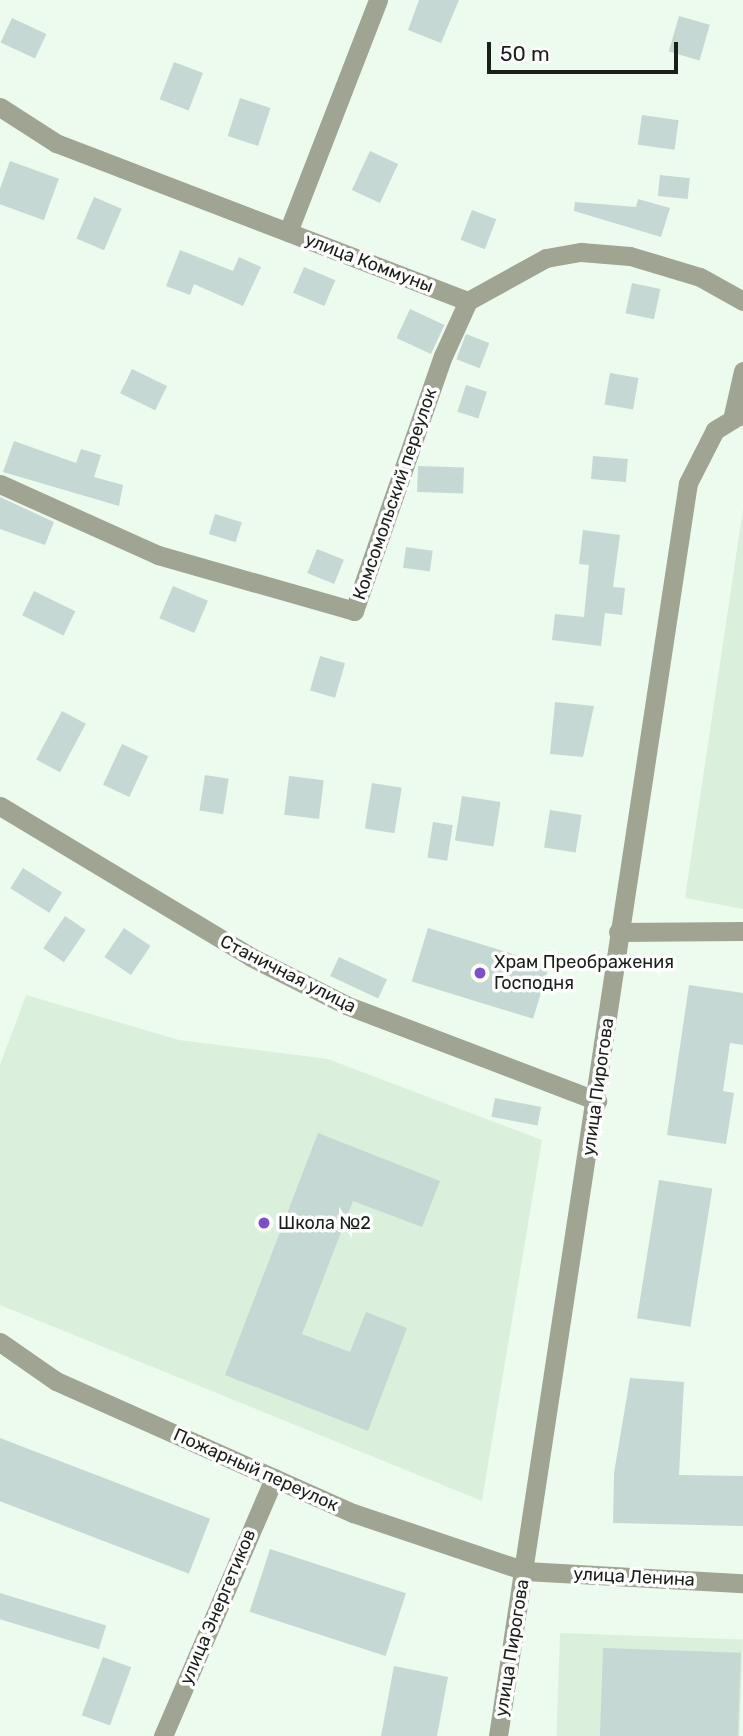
<!DOCTYPE html>
<html>
<head>
<meta charset="utf-8">
<style>
  body { margin:0 }
  #map { position:relative; width:743px; height:1736px; overflow:hidden; background:#edfbee; font-family:Rubik,sans-serif }
  div>[style] { position:absolute }
  .built>* { inset:0; background:#dbefdd; transform-origin:0 0 }
  .building>* { inset:0; background:#c5d8d3; transform-origin:0 0 }
  .minor>* { height:19px; margin:-9.5px; padding:0 9.5px; transform-origin:9.5px; border-radius:9.5px; background:#9fa493 }
  .tertiary>* { height:19px; margin:-9.5px; padding:0 9.5px; transform-origin:9.5px; border-radius:9.5px; background:#9fa493 }
  .dots>* { width:19px; height:19px; translate:-50% -50%; box-sizing:border-box; border:4px solid #fff; border-radius:50% }
  span { translate:-50% -50%; white-space:nowrap; text-align:center; line-height:1.15; -webkit-text-stroke:7px #fff; paint-order:stroke }
  .street-label { font-size:18px; color:#1a1f1a }
  .poi-label { font-size:18px; color:#1a1f1a }
  .left { translate:0 -50%; text-align:left }
  .scale { position:absolute; left:487px; top:42px; width:191px; height:32px; box-sizing:border-box; border:4px solid #1a1f1a; border-top:0; padding-left:9px; font-size:21px; line-height:24px; white-space:nowrap; color:#1a1f1a; -webkit-text-stroke:5px #fff; paint-order:stroke }
</style>
</head>
<body>
<div id="map">
  <div class="built">
    <div style="clip-path:polygon(743px 509px,743px 909px,685px 898px)"></div>
    <div style="clip-path:polygon(26px 995px,179px 1040px,328px 1059px,542px 1140px,482px 1501px,0 1305px,0 1065px)"></div>
    <div style="left:560px;top:1633px;width:183px;height:104px;rotate:2deg"></div>
  </div>
  <div class="building">
    <div style="clip-path:polygon(419px 0,459px 0,441px 43px,408px 30px)"></div>
    <div style="left:679px;top:16px;width:32px;height:37px;rotate:16deg"></div>
    <div style="left:12px;top:18px;width:38px;height:27px;rotate:25deg"></div>
    <div style="left:174px;top:62px;width:31px;height:40px;rotate:21deg"></div>
    <div style="left:240px;top:98px;width:32px;height:40px;rotate:18deg"></div>
    <div style="left:642px;top:115px;width:37px;height:30px;rotate:8deg"></div>
    <div style="left:370px;top:151px;width:31px;height:43px;rotate:25deg"></div>
    <div style="left:10px;top:161px;width:52px;height:44px;rotate:20deg"></div>
    <div style="left:660px;top:175px;width:30px;height:21px;rotate:6deg"></div>
    <div style="left:94px;top:197px;width:30px;height:45px;rotate:23deg"></div>
    <div style="clip-path:polygon(638px 199px,670px 208px,661px 237px,574px 211px,575px 202px,636px 207px)"></div>
    <div style="left:472px;top:210px;width:26px;height:32px;rotate:21deg"></div>
    <div style="clip-path:polygon(180px 250px,233px 271px,239px 257px,261px 267px,243px 306px,194px 284px,190px 295px,166px 286px)"></div>
    <div style="left:304px;top:267px;width:34px;height:28px;rotate:23deg"></div>
    <div style="left:632px;top:283px;width:29px;height:31px;rotate:12deg"></div>
    <div style="left:410px;top:309px;width:38px;height:32px;rotate:25deg"></div>
    <div style="left:466px;top:334px;width:25px;height:27px;rotate:21deg"></div>
    <div style="left:132px;top:369px;width:39px;height:27px;rotate:26deg"></div>
    <div style="left:610px;top:373px;width:29px;height:32px;rotate:10deg"></div>
    <div style="left:466px;top:385px;width:22px;height:28px;rotate:18deg"></div>
    <div style="clip-path:polygon(14px 441px,76px 463px,81px 449px,101px 455px,94px 477px,123px 485px,119px 506px,3px 472px)"></div>
    <div style="left:593px;top:456px;width:35px;height:23px;rotate:5deg"></div>
    <div style="left:418px;top:466px;width:46px;height:26px;rotate:2deg"></div>
    <div style="clip-path:polygon(0 497px,54px 522px,45px 545px,0 529px)"></div>
    <div style="left:215px;top:514px;width:28px;height:21px;rotate:17deg"></div>
    <div style="clip-path:polygon(583px 530px,620px 535px,613px 587px,625px 588px,622px 615px,605px 613px,601px 646px,552px 640px,555px 614px,584px 617px,589px 565px,579px 564px)"></div>
    <div style="left:406px;top:547px;width:27px;height:21px;rotate:8deg"></div>
    <div style="left:317px;top:549px;width:29px;height:26px;rotate:22deg"></div>
    <div style="left:173px;top:586px;width:38px;height:35px;rotate:23deg"></div>
    <div style="left:34px;top:591px;width:46px;height:27px;rotate:26deg"></div>
    <div style="left:320px;top:656px;width:26px;height:36px;rotate:16deg"></div>
    <div style="clip-path:polygon(555px 702px,594px 706px,583px 757px,550px 754px)"></div>
    <div style="left:62px;top:711px;width:27px;height:55px;rotate:28deg"></div>
    <div style="left:122px;top:744px;width:29px;height:45px;rotate:25deg"></div>
    <div style="left:205px;top:775px;width:24px;height:36px;rotate:9deg"></div>
    <div style="left:289px;top:776px;width:35px;height:39px;rotate:7deg"></div>
    <div style="left:372px;top:783px;width:30px;height:46px;rotate:9deg"></div>
    <div style="left:462px;top:796px;width:39px;height:45px;rotate:9deg"></div>
    <div style="left:550px;top:810px;width:32px;height:38px;rotate:9deg"></div>
    <div style="left:433px;top:822px;width:20px;height:36px;rotate:9deg"></div>
    <div style="left:23px;top:868px;width:46px;height:24px;rotate:32deg"></div>
    <div style="left:65px;top:916px;width:25px;height:39px;rotate:34deg"></div>
    <div style="left:124px;top:928px;width:32px;height:35px;rotate:34deg"></div>
    <div style="left:428px;top:928px;width:127px;height:56px;rotate:17deg"></div>
    <div style="left:339px;top:957px;width:53px;height:21px;rotate:25deg"></div>
    <div style="clip-path:polygon(689px 985px,743px 993px,743px 1045px,730px 1043px,723px 1091px,734px 1093px,726px 1144px,667px 1135px)"></div>
    <div style="left:495px;top:1098px;width:47px;height:19px;rotate:11deg"></div>
    <div style="clip-path:polygon(318px 1133px,440px 1181px,422px 1227px,353px 1201px,302px 1334px,350px 1352px,366px 1312px,407px 1328px,368px 1431px,225px 1375px)"></div>
    <div style="left:659px;top:1180px;width:54px;height:140px;rotate:9deg"></div>
    <div style="clip-path:polygon(630px 1378px,684px 1382px,679px 1475px,743px 1476px,743px 1526px,613px 1523px,614px 1473px)"></div>
    <div style="left:0;top:1438px;width:225px;height:59px;rotate:21deg"></div>
    <div style="left:270px;top:1549px;width:143px;height:66px;rotate:18deg"></div>
    <div style="left:0;top:1593px;width:111px;height:25px;rotate:17deg"></div>
    <div style="left:603px;top:1648px;width:138px;height:88px;rotate:2deg"></div>
    <div style="left:103px;top:1657px;width:30px;height:62px;rotate:20deg"></div>
    <div style="clip-path:polygon(394px 1666px,448px 1677px,437px 1736px,381px 1736px)"></div>
  </div>
  <div class="minor">
    <div style="left:0;top:107px;width:67px;rotate:32.7deg"></div>
    <div style="left:56px;top:143px;width:441px;rotate:21deg"></div>
    <div style="left:468px;top:301px;width:89px;rotate:-28.9deg"></div>
    <div style="left:546px;top:258px;width:36px;rotate:-10deg"></div>
    <div style="left:581px;top:252px;width:49px;rotate:4.7deg"></div>
    <div style="left:630px;top:256px;width:73px;rotate:16.7deg"></div>
    <div style="left:700px;top:277px;width:49px;rotate:29.2deg"></div>
    <div style="left:288px;top:232px;width:249px;rotate:-68.8deg"></div>
    <div style="left:733px;top:415px;width:45px;rotate:-77.2deg"></div>
    <div style="left:0;top:484px;width:173px;rotate:24.2deg"></div>
    <div style="left:158px;top:555px;width:204px;rotate:15.9deg"></div>
    <div style="left:354px;top:611px;width:270px;rotate:-70.8deg"></div>
    <div style="left:443px;top:356px;width:60px;rotate:-65.6deg"></div>
    <div style="left:0;top:806px;width:293px;rotate:31deg"></div>
    <div style="left:251px;top:957px;width:106px;rotate:26.8deg"></div>
    <div style="left:346px;top:1005px;width:269px;rotate:20.9deg"></div>
    <div style="left:618px;top:932px;width:125px;rotate:-0.5deg"></div>
    <div style="left:0;top:1342px;width:68px;rotate:34.9deg"></div>
    <div style="left:56px;top:1381px;width:325px;rotate:24deg"></div>
    <div style="left:353px;top:1513px;width:182px;rotate:18.6deg"></div>
    <div style="left:525px;top:1571px;width:218px;rotate:3.2deg"></div>
    <div style="left:163px;top:1736px;width:281px;rotate:-66.7deg"></div>
  </div>
  <div class="tertiary">
    <div style="left:498px;top:1736px;width:1267px;rotate:-81.38deg"></div>
    <div style="left:688px;top:483px;width:59px;rotate:-63deg"></div>
    <div style="left:715px;top:430px;width:33px;rotate:-31deg"></div>
  </div>
  <div class="dots">
    <div style="left:480px;top:973px;background:#7b50c9"></div>
    <div style="left:264px;top:1223px;background:#7b50c9"></div>
  </div>
  <div class="street-label">
    <span style="left:369px;top:263px;rotate:21deg">улица Коммуны</span>
    <span style="left:395px;top:494px;rotate:-71deg">Комсомольский переулок</span>
    <span style="left:288px;top:974px;rotate:27deg">Станичная улица</span>
    <span style="left:598px;top:1087px;rotate:-82deg">улица Пирогова</span>
    <span style="left:256px;top:1470px;rotate:24deg">Пожарный переулок</span>
    <span style="left:634px;top:1577px;rotate:3deg">улица Ленина</span>
    <span style="left:218px;top:1607px;rotate:-67deg">улица Энергетиков</span>
    <span style="left:512px;top:1648px;rotate:-81deg">улица Пирогова</span>
  </div>
  <div class="poi-label">
    <span class="left" style="left:494px;top:973px">Храм Преображения<br>Господня</span>
    <span class="left" style="left:278px;top:1223px">Школа №2</span>
  </div>
  <div class="scale">50 m</div>
</div>
</body>
</html>
